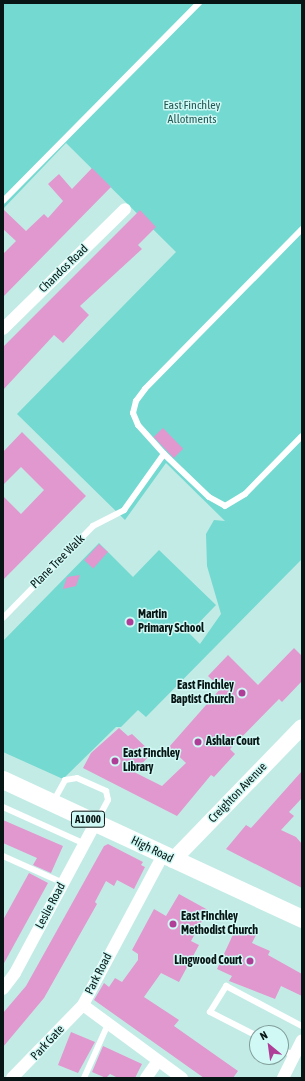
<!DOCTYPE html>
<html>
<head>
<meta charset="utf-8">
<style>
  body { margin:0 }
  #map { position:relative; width:305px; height:1081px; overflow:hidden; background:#c3ebe6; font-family:"Asap Condensed",sans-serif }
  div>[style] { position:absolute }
  .green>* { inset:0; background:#73d9d1 }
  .building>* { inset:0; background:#e198ce; transform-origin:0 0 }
  .lane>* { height:6px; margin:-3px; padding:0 3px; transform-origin:3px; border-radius:3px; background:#fff }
  .street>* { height:12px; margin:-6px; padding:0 6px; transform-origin:6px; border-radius:6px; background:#fff }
  .secondary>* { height:16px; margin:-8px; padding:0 8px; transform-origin:8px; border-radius:8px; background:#fff }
  .primary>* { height:18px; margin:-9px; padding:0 9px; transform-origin:9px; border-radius:9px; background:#fff }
  .dots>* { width:11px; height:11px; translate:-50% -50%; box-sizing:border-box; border:2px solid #d0f8f4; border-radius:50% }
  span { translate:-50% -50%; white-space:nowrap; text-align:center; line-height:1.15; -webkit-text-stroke:3px #d0f8f4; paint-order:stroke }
  .shield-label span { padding:1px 3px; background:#d0f8f4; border:1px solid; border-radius:3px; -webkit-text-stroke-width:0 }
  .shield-label { font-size:11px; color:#071614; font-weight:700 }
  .park-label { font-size:12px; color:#255955 }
  .street-label { font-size:12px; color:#071614 }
  .poi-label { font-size:12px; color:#071614; font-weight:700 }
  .left { translate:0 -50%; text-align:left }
  .right { translate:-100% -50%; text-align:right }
  .frame { position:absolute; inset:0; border:4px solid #071614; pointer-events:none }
  .north { position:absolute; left:249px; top:1025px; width:40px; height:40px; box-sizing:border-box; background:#d0f8f4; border:1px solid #809e9a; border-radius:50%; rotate:331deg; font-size:11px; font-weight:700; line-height:16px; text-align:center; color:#071614 }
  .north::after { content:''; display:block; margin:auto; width:14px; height:18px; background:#b03e99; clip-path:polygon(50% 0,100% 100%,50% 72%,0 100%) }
</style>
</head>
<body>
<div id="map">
  <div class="green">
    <div style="clip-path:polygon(3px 3px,302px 3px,302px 559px,146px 717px,138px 710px,121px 727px,116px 727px,63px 779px,3px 752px,3px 641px,99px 543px,133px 577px,159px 550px,216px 605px,189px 633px,200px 644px,221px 614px,207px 566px,206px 534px,214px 520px,225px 521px,166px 463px,125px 520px,17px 414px,176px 252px,66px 143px,3px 209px)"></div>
  </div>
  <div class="building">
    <div style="clip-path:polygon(92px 168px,111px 187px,3px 297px,3px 254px,16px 241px,3px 229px,3px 209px,26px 231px,44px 214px,48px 218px,63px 201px,48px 184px,59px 174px,72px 189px)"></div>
    <div style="clip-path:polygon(140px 210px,156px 227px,138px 245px,142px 249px,80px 306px,89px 315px,63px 343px,54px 335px,3px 390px,3px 347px)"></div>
    <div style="left:163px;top:428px;width:29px;height:13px;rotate:46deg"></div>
    <div style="clip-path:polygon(22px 432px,86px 496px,3px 580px,3px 496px,21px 514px,44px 490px,21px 467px,3px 485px,3px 452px)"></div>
    <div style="left:99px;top:544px;width:12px;height:22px;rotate:42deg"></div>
    <div style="clip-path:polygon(80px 575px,76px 586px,63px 589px,67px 577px)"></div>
    <div style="clip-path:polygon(294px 648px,302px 656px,302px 681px,282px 702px,279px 699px,230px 749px,235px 754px,214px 777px,211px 775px,177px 816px,83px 768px,91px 753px,119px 728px,128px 736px,132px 734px,152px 753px,134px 772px,162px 786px,186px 763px,169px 747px,221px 688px,208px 676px,228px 655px,258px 685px)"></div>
    <div style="clip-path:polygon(302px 771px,302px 798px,289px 812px,294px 816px,281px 830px,296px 837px,302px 844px,302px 888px,226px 849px,246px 825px,251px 828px)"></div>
    <div style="clip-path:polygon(3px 820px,63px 846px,51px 873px,33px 865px,37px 858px,3px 843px)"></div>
    <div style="clip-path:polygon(108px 844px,143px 862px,141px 865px,145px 867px,134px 889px,117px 880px,114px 886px,106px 881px,95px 902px,97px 904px,44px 998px,3px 1047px,3px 1013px,26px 986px,104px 846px)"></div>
    <div style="clip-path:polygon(29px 873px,48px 883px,3px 965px,3px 920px)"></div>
    <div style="clip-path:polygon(179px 894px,208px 910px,191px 941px,199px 945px,179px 982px,161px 973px,144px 997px,179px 1020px,174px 1026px,238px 1071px,233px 1078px,204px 1078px,94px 1000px,104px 983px,109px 987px,115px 978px,122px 982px,138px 960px,138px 954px,132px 950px,154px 909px,166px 916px)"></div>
    <div style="clip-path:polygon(237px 926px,256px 935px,252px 943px,270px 951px,268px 955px,302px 974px,302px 996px,281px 986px,275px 999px,229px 981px,232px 976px,217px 969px)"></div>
    <div style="clip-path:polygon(71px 1032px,95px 1042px,78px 1073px,58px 1065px)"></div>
    <div style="clip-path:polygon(103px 1046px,142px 1064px,135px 1078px,118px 1078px,110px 1074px,106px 1078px,92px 1072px)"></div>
  </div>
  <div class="lane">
    <div style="left:3px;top:201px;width:279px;rotate:-45.3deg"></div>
    <div style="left:302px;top:229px;width:224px;rotate:134.5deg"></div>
    <div style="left:145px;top:389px;width:15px;rotate:127deg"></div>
    <div style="left:136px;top:401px;width:12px;rotate:104deg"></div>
    <div style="left:133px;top:413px;width:13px;rotate:67deg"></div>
    <div style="left:138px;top:425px;width:39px;rotate:48deg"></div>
    <div style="left:164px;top:454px;width:62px;rotate:43.7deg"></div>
    <div style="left:209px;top:497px;width:18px;rotate:29deg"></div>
    <div style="left:225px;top:506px;width:23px;rotate:-31deg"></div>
    <div style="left:245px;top:494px;width:81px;rotate:-45.5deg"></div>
    <div style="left:3px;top:618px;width:129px;rotate:-45.6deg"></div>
    <div style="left:93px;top:526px;width:35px;rotate:-27deg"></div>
    <div style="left:124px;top:510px;width:69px;rotate:-54.5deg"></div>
    <div style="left:53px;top:802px;width:25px;rotate:-61deg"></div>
    <div style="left:65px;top:780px;width:12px;rotate:-9deg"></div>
    <div style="left:77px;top:778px;width:32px;rotate:24deg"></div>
    <div style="left:106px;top:791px;width:9px;rotate:77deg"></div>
    <div style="left:108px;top:800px;width:24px;rotate:118deg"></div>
    <div style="left:3px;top:807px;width:90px;rotate:24.3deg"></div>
    <div style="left:3px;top:856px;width:66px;rotate:24.2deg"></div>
    <div style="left:257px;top:1036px;width:53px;rotate:-152.9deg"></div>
    <div style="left:210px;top:1012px;width:31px;rotate:-58deg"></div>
    <div style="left:226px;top:986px;width:86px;rotate:27.8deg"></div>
    <div style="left:281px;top:1049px;width:16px;rotate:27deg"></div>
    <div style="left:84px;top:1078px;width:59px;rotate:-66deg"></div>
  </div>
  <div class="street">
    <div style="left:3px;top:329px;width:171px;rotate:-44.5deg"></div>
    <div style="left:163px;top:855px;width:170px;rotate:118.1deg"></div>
    <div style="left:83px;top:1005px;width:123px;rotate:36.4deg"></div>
    <div style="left:3px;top:989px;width:20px;rotate:-53deg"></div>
    <div style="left:15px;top:973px;width:171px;rotate:-61.8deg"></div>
    <div style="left:12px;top:1078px;width:102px;rotate:-45.8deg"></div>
    <div style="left:146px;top:1078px;width:21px;rotate:-55deg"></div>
    <div style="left:283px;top:1078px;width:42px;rotate:-63.4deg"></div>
  </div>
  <div class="secondary">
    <div style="left:173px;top:860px;width:185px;rotate:-45.9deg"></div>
  </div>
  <div class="primary">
    <div style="left:3px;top:780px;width:330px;rotate:24.9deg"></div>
  </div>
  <div class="dots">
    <div style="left:130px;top:622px;background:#b03e99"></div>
    <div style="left:242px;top:693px;background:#b03e99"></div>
    <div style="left:198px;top:742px;background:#b03e99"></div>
    <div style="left:115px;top:761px;background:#b03e99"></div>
    <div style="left:173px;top:924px;background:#b03e99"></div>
    <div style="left:250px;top:961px;background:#b03e99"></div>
  </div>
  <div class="shield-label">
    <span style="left:88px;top:819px">A1000</span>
  </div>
  <div class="park-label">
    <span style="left:192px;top:113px">East Finchley<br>Allotments</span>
  </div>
  <div class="street-label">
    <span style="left:64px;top:269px;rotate:-44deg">Chandos Road</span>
    <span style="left:58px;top:562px;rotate:-45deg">Plane Tree Walk</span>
    <span style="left:238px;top:793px;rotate:-46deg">Creighton Avenue</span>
    <span style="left:152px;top:850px;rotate:26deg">High Road</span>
    <span style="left:51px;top:906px;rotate:-62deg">Leslie Road</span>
    <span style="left:99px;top:974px;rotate:-63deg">Park Road</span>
    <span style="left:48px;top:1043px;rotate:-47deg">Park Gate</span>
  </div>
  <div class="poi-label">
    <span class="left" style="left:138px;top:622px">Martin<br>Primary School</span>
    <span class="right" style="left:234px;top:693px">East Finchley<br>Baptist Church</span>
    <span class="left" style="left:206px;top:742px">Ashlar Court</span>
    <span class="left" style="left:123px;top:761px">East Finchley<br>Library</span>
    <span class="left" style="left:181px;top:924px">East Finchley<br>Methodist Church</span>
    <span class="right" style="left:242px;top:961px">Lingwood Court</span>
  </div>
  <div class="frame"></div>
  <div class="north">N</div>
</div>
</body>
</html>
